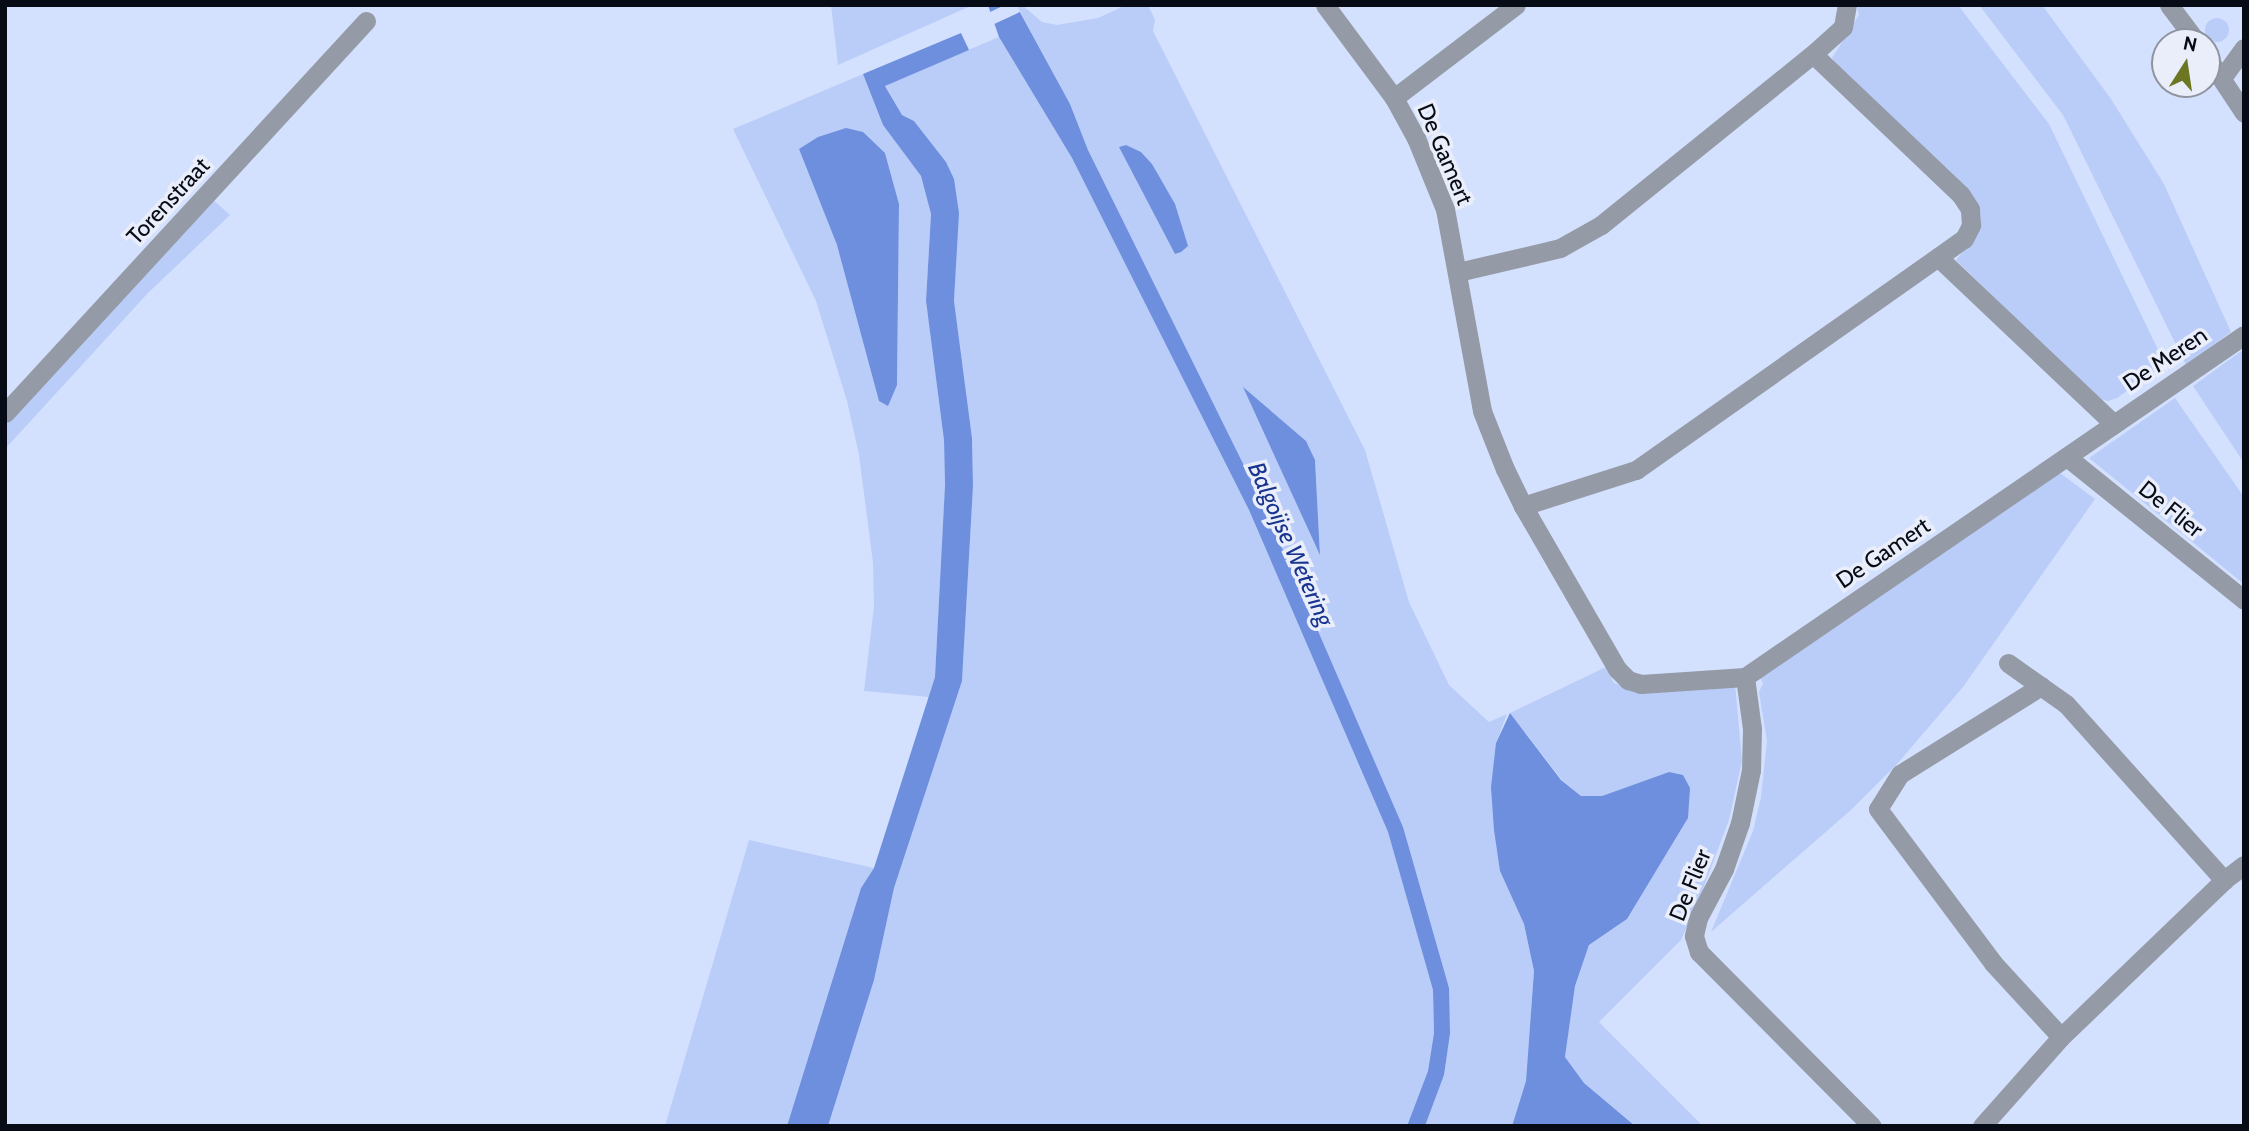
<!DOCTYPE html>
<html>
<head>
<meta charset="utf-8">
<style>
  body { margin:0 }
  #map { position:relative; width:2249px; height:1131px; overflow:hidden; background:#d4e1fe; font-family:Cabin,sans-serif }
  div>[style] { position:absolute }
  .green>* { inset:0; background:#bacdf8 }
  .round { border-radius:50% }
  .water>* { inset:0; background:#6e8fdd }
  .pier>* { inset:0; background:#d4e1fe }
  .street>* { height:19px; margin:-9.5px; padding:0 9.5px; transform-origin:9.5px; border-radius:9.5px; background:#949aa6 }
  span { translate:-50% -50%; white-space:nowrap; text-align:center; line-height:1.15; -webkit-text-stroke:7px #e9eefa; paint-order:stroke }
  .street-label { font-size:23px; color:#070b15 }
  .water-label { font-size:24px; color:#18348e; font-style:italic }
  .frame { position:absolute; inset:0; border:7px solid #070b15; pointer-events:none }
  .north { position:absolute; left:2151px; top:28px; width:70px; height:70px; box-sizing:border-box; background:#e9eefa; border:2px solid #8f939e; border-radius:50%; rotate:12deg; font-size:19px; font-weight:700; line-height:28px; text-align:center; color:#070b15 }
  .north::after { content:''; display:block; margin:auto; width:24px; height:32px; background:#6d7721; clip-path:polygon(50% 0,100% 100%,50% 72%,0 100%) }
</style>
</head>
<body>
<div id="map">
  <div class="green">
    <div style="clip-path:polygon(831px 5px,973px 5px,838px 65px)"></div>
    <div style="clip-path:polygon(evenodd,1022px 5px,1042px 22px,1057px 25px,1098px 18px,1126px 5px,1148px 5px,1155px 20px,1153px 31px,1365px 450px,1409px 602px,1449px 685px,1489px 722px,1507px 714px,1496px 743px,1500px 871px,1524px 924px,1534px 971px,1526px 1081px,1512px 1126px,1425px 1126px,1444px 1075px,1450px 1034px,1403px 827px,1263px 504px,1088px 150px,1070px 104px,1017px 6px,1022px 5px,1126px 145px,1141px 152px,1152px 164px,1181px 227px,1187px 245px,1176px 254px,1120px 147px,1126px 145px,1022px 5px,1244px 389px,1306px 441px,1315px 460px,1320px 553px,1244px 389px)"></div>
    <div style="clip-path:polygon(1857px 5px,1958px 5px,2049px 124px,2165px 364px,2117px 398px,2108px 401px,2097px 398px,1956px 260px,1971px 242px,1974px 199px,1950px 171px,1844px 77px,1832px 58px,1859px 15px)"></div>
    <div style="clip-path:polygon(1979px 5px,2042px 5px,2111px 99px,2164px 184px,2231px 332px,2186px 365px,2063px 115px)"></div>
    <div class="round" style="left:2205px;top:18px;width:24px;height:24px"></div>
    <div style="clip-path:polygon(999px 37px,1072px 158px,1249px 510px,1388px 832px,1433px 990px,1434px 1033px,1428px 1071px,1407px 1126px,828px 1126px,874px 980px,894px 888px,962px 681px,973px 486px,972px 438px,954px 301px,956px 263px,946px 162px,914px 121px,902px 115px,885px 85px)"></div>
    <div style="clip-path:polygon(evenodd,863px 74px,883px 125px,921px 176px,931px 214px,926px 301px,944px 440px,945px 485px,935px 677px,929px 697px,864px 691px,874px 606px,873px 563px,859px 455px,847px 401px,816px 301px,733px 129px,863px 74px,803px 148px,885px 153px,899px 204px,897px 385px,859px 322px,837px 245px,799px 149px,803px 148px)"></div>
    <div style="clip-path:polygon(210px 197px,230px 215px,148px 293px,5px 449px,5px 415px)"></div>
    <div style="clip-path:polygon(2244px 349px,2244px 463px,2193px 386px)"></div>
    <div style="clip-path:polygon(2175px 398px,2244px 497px,2244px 584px,2089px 458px)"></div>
    <div style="clip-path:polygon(2060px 473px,2095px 499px,1963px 687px,1898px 763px,1851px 810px,1711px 932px,1753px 831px,1761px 797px,1767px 741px,1759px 692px,1763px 683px,1760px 678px)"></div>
    <div style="clip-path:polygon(1606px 667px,1614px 683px,1628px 688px,1735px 684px,1742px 761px,1729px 820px,1700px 897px,1681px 940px,1599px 1022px,1703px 1126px,1635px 1126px,1584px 1083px,1565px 1057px,1575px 986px,1589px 945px,1627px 919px,1688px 818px,1669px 772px,1602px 796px,1581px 796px,1562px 780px,1510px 713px)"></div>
    <div style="clip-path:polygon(749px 840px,874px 868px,861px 888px,787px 1126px,665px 1126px)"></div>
  </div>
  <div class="water">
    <div style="clip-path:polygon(988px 5px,1016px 5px,1070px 104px,1088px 150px,1263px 504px,1403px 827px,1449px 988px,1450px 1034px,1444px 1075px,1425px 1126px,1407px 1126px,1428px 1071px,1434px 1033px,1433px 990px,1388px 832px,1249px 510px,1072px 158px,999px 37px)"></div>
    <div style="clip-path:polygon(961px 33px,969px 50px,885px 86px,902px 115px,914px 121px,946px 162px,954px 179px,959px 213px,954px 301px,972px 438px,973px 486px,962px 681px,894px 888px,874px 980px,828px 1126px,787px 1126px,861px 888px,874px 868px,935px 677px,945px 485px,944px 440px,926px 301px,931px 214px,921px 176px,883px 125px,863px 74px)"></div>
    <div style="clip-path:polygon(846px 128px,863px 132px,885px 153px,899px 204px,897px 385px,888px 406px,879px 401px,837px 245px,799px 149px,818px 137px)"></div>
    <div style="clip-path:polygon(1126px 145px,1141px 152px,1152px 164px,1175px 204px,1188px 246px,1181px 252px,1175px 254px,1119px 147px)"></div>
    <div style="clip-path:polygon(1243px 387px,1306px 441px,1315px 460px,1320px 555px)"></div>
    <div style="clip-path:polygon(1510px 713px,1561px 780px,1581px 796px,1602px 796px,1669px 772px,1683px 775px,1690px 788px,1688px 818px,1627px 919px,1589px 945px,1575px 986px,1565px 1057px,1584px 1083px,1635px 1126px,1512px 1126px,1526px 1081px,1534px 971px,1524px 924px,1500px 871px,1494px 830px,1491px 787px,1496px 743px)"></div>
  </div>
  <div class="pier">
    <div style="clip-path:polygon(1005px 5px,1017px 5px,1020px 12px,992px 25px,988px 13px)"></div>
  </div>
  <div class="street">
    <div style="left:1325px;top:5px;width:116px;rotate:53.4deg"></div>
    <div style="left:1394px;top:98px;width:46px;rotate:61.2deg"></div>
    <div style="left:1416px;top:138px;width:77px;rotate:67.8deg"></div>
    <div style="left:1445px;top:209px;width:205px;rotate:79.6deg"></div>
    <div style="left:1482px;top:411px;width:62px;rotate:68.4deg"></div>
    <div style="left:1505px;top:469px;width:41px;rotate:64.1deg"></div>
    <div style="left:1523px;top:506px;width:188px;rotate:60deg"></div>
    <div style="left:1617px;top:669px;width:16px;rotate:45deg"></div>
    <div style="left:1628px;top:680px;width:14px;rotate:17deg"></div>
    <div style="left:1641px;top:684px;width:104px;rotate:-3.9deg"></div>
    <div style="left:1745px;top:677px;width:605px;rotate:-34.43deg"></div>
    <div style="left:2169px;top:5px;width:46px;rotate:52.9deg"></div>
    <div style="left:2207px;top:57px;width:67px;rotate:56.5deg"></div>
    <div style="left:2222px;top:78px;width:37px;rotate:-54deg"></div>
    <div style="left:1394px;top:98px;width:153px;rotate:-37.3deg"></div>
    <div style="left:1939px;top:258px;width:241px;rotate:43.5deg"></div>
    <div style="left:1458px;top:272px;width:105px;rotate:-13.2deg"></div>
    <div style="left:1560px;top:248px;width:47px;rotate:-29.3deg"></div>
    <div style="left:1601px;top:225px;width:272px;rotate:-38.9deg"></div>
    <div style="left:1813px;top:54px;width:40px;rotate:-42deg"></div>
    <div style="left:1843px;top:27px;width:22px;rotate:-80deg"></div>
    <div style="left:5px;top:413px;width:533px;rotate:-47.36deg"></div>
    <div style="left:2067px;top:457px;width:228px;rotate:38.9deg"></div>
    <div style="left:1523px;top:506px;width:119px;rotate:-17.7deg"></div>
    <div style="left:1636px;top:470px;width:401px;rotate:-35.2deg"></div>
    <div style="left:1964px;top:239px;width:16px;rotate:-63deg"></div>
    <div style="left:1971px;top:225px;width:16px;rotate:-94deg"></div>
    <div style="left:1970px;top:209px;width:17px;rotate:-123deg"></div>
    <div style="left:1961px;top:195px;width:204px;rotate:-136.4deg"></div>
    <div style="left:2008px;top:663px;width:71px;rotate:35.3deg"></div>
    <div style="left:2066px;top:704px;width:237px;rotate:48.1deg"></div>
    <div style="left:1745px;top:677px;width:52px;rotate:82.3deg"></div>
    <div style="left:1752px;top:729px;width:41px;rotate:91.4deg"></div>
    <div style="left:1751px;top:770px;width:54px;rotate:101.7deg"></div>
    <div style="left:1740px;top:823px;width:49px;rotate:109.2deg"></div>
    <div style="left:1724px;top:869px;width:55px;rotate:118deg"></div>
    <div style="left:1698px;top:918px;width:18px;rotate:103deg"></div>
    <div style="left:1694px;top:936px;width:17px;rotate:73deg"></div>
    <div style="left:1699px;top:952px;width:245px;rotate:45.2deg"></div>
    <div style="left:2041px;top:686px;width:166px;rotate:148deg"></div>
    <div style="left:1900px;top:774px;width:41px;rotate:122.2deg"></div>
    <div style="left:1878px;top:809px;width:192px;rotate:53.2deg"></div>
    <div style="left:1993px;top:963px;width:100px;rotate:47.4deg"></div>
    <div style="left:1982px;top:1126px;width:119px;rotate:-48.4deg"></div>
    <div style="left:2061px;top:1037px;width:226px;rotate:-43.9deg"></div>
    <div style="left:2224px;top:880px;width:25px;rotate:-37deg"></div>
  </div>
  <div class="street-label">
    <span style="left:1445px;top:154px;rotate:67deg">De Gamert</span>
    <span style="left:168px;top:201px;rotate:-47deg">Torenstraat</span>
    <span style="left:2165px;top:359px;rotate:-34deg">De Meren</span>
    <span style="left:2171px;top:509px;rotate:39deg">De Flier</span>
    <span style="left:1883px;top:553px;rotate:-34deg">De Gamert</span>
    <span style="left:1690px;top:885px;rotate:-68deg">De Flier</span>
  </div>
  <div class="water-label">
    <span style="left:1291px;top:544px;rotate:66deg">Balgoijse Wetering</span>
  </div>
  <div class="frame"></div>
  <div class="north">N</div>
</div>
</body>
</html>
